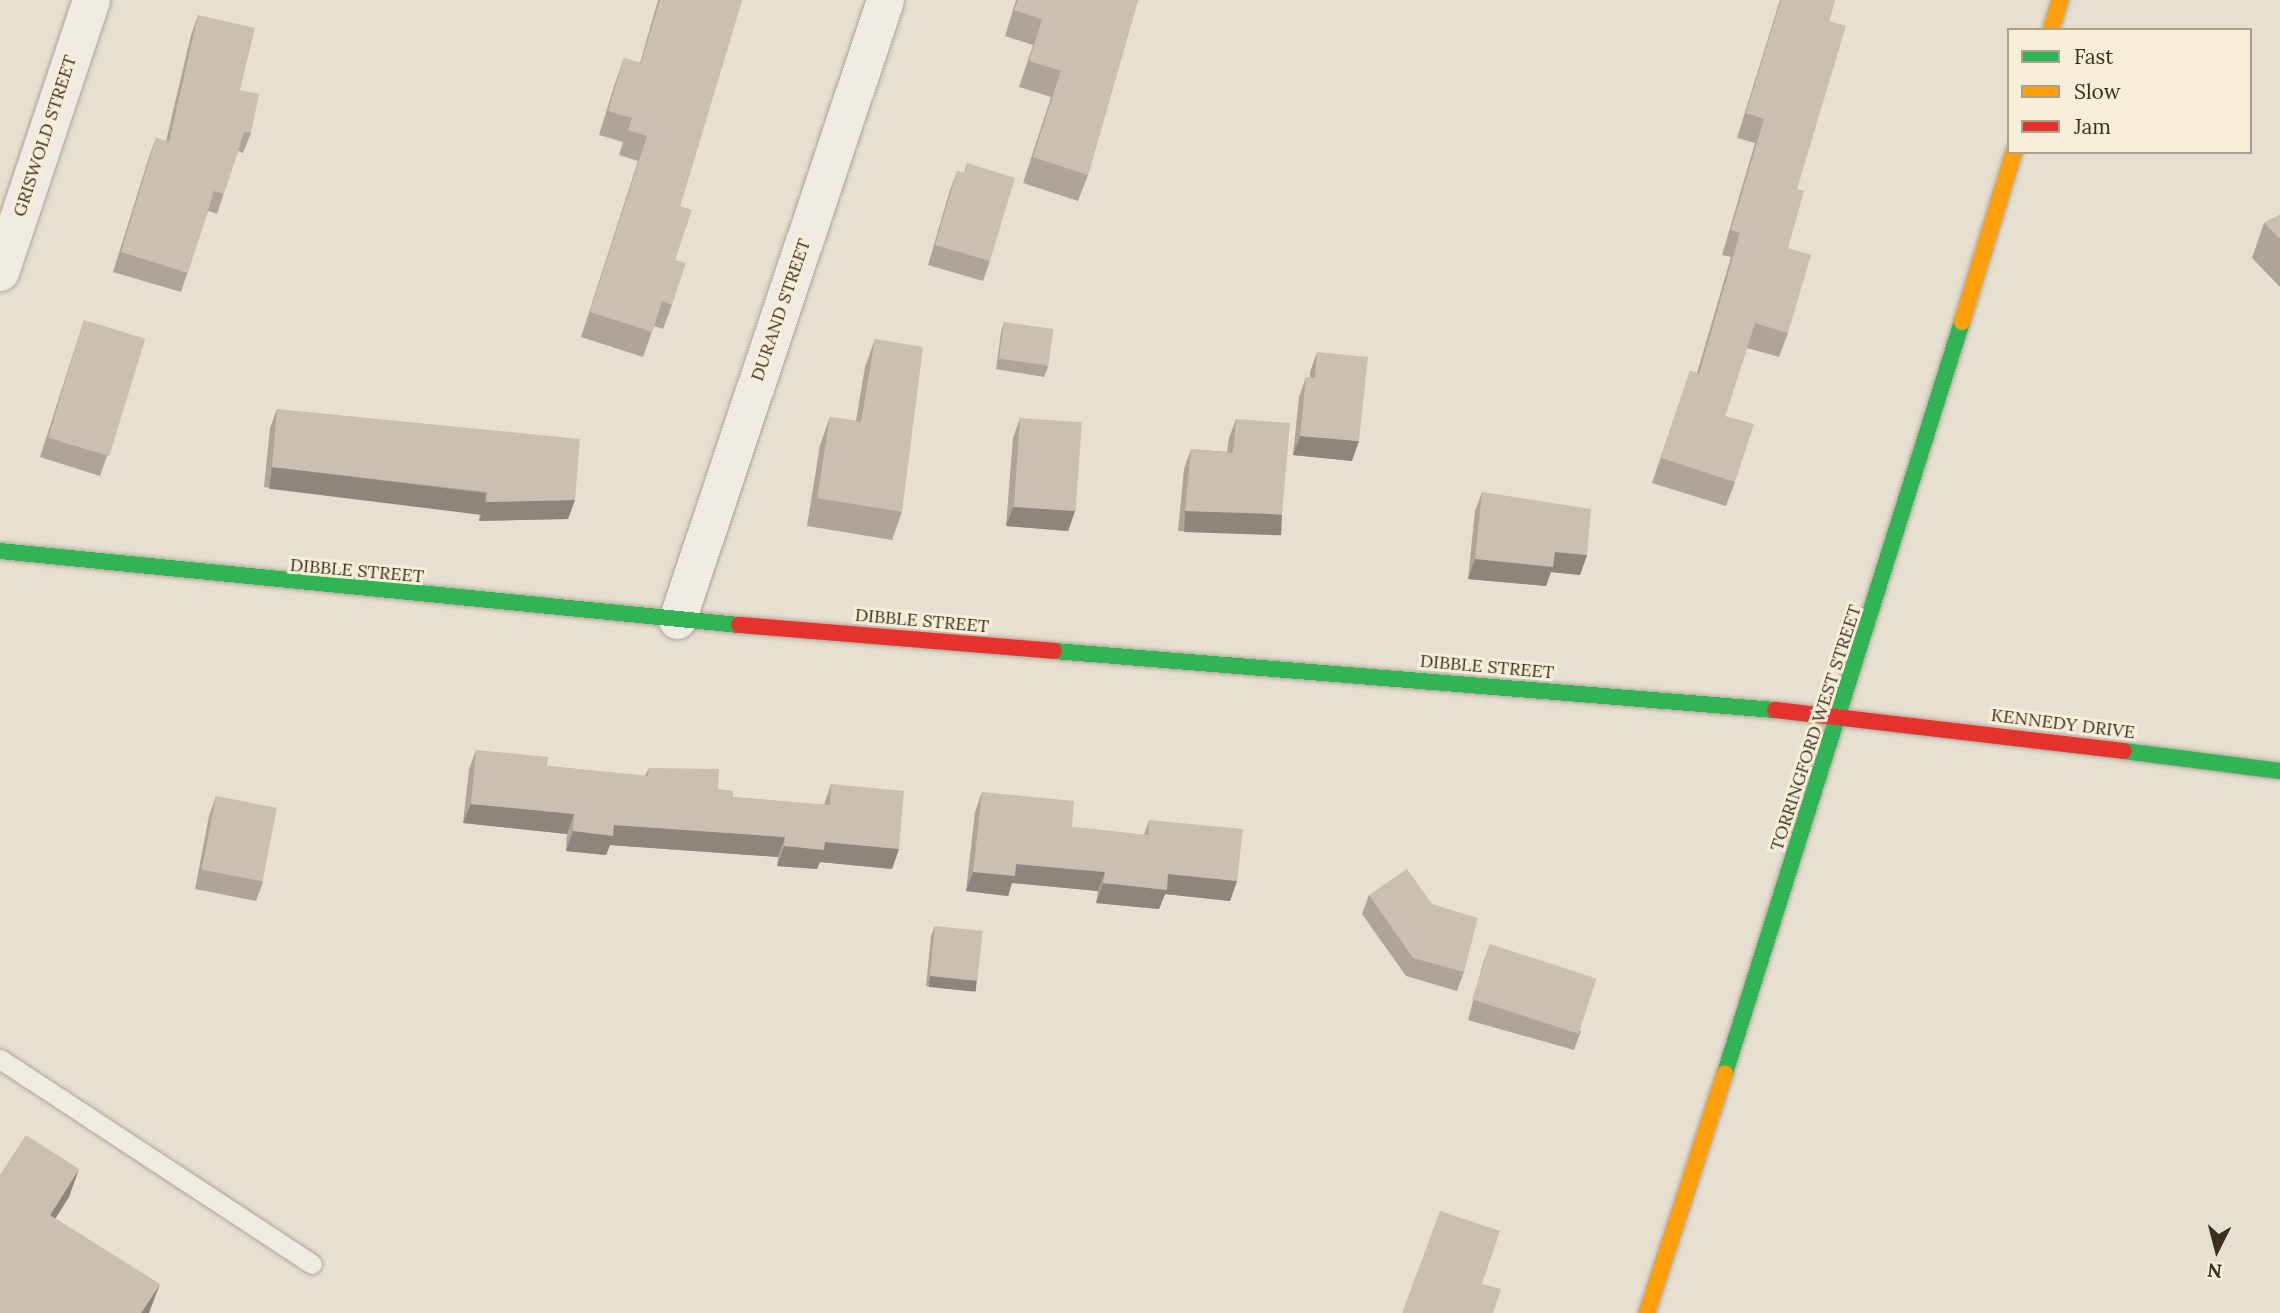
<!DOCTYPE html>
<html>
<head>
<meta charset="utf-8">
<style>
  body { margin:0 }
  #map { position:relative; width:2280px; height:1313px; overflow:hidden; background:#e7e0d1; font-family:Lora,serif }
  div>[style] { position:absolute }
  .roads { filter:drop-shadow(0 0 2px #ada599) drop-shadow(0 0 2px #ada599) }
  .lane>* { height:19px; margin:-9.5px; padding:0 9.5px; transform-origin:9.5px; border-radius:9.5px; background:#efebe3 }
  .street>* { height:37px; margin:-18.5px; padding:0 18.5px; transform-origin:18.5px; border-radius:18.5px; background:#efebe3 }
  .fast>* { height:16px; margin:-8px; padding:0 8px; transform-origin:8px; border-radius:8px; background:#30b455 }
  .slow>* { height:16px; margin:-8px; padding:0 8px; transform-origin:8px; border-radius:8px; background:#ff9f0a }
  .jam>* { height:16px; margin:-8px; padding:0 8px; transform-origin:8px; border-radius:8px; background:#e5322d }
  .wall>* { inset:0; background:#afa499 }
  .shaded-wall>* { inset:0; background:#8e867d; transform-origin:0 0 }
  .building>* { inset:0; background:#cbbfb2; transform-origin:0 0 }
  span { translate:-50% -50%; white-space:nowrap; text-align:center; line-height:1.15; -webkit-text-stroke:6px #f7eed8; paint-order:stroke }
  .street-label { font-size:18px; color:#3d2e20 }
  .legend { position:absolute; left:2007px; top:28px; width:245px; height:126px; box-sizing:border-box; background:#f7eed8; border:2px solid #ada18e; margin:0; padding:9px 12px; list-style:none; font-size:21px; color:#3d2e20 }
  .legend li { display:flex; align-items:center; gap:14px; height:35px }
  .legend b { width:35px; border:2px solid #ada18e }
  .north { position:absolute; left:2182px; top:1215px; width:70px; height:70px; -webkit-text-stroke:5px #f7eed8; paint-order:stroke; rotate:186deg; font-size:19px; font-weight:700; line-height:28px; text-align:center; color:#3d2e20 }
  .north::after { content:''; display:block; margin:auto; width:24px; height:32px; background:#3d2e20; clip-path:polygon(50% 0,100% 100%,50% 72%,0 100%) }
</style>
</head>
<body>
<div id="map">
  <div class="roads">
    <div class="lane">
      <div style="left:0;top:1059px;width:373px;rotate:33.3deg"></div>
    </div>
    <div class="street">
      <div style="left:0;top:272px;width:287px;rotate:-71.5deg"></div>
      <div style="left:677px;top:620px;width:654px;rotate:-71.45deg"></div>
    </div>
    <div class="fast">
      <div style="left:0;top:551px;width:743px;rotate:5.72deg"></div>
      <div style="left:1054px;top:651px;width:723px;rotate:4.68deg"></div>
      <div style="left:2124px;top:751px;width:157px;rotate:7.3deg"></div>
      <div style="left:1725px;top:1073px;width:788px;rotate:-72.49deg"></div>
    </div>
    <div class="slow">
      <div style="left:2051px;top:30px;width:31px;rotate:-73deg"></div>
      <div style="left:1962px;top:322px;width:178px;rotate:-73deg"></div>
      <div style="left:1647px;top:1313px;width:252px;rotate:-72deg"></div>
    </div>
    <div class="jam">
      <div style="left:739px;top:625px;width:316px;rotate:4.7deg"></div>
      <div style="left:1775px;top:710px;width:351px;rotate:6.7deg"></div>
    </div>
  </div>
  <div class="wall">
    <div style="clip-path:polygon(658px 0,742px 0,680px 206px,672px 305px,663px 329px,654px 326px,643px 357px,581px 337px,638px 161px,619px 155px,623px 142px,599px 135px,615px 83px,624px 58px,640px 63px)"></div>
    <div style="clip-path:polygon(1016px 0,1138px 0,1088px 175px,1078px 201px,1023px 183px,1051px 97px,1019px 87px,1033px 45px,1005px 36px)"></div>
    <div style="clip-path:polygon(1780px 0,1835px 0,1829px 21px,1797px 189px,1788px 248px,1788px 333px,1779px 357px,1747px 348px,1725px 416px,1735px 482px,1726px 506px,1652px 483px,1690px 371px,1697px 373px,1731px 257px,1722px 255px,1755px 143px,1737px 138px)"></div>
    <div style="clip-path:polygon(198px 15px,240px 90px,251px 133px,243px 153px,238px 151px,217px 214px,208px 211px,181px 292px,113px 272px,149px 157px,156px 138px,166px 141px,191px 35px)"></div>
    <div style="clip-path:polygon(967px 163px,990px 261px,983px 281px,928px 265px,950px 190px,957px 171px,964px 173px)"></div>
    <div style="clip-path:polygon(2280px 215px,2280px 287px,2252px 258px,2264px 223px)"></div>
    <div style="clip-path:polygon(84px 320px,107px 456px,100px 476px,40px 457px)"></div>
    <div style="clip-path:polygon(1004px 322px,1048px 367px,1044px 377px,996px 369px,1001px 332px)"></div>
    <div style="clip-path:polygon(875px 339px,902px 512px,892px 540px,807px 526px,820px 445px,830px 417px,856px 421px,865px 367px)"></div>
    <div style="clip-path:polygon(1317px 352px,1352px 461px,1293px 455px,1299px 397px,1306px 377px,1310px 378px,1310px 372px)"></div>
    <div style="clip-path:polygon(277px 409px,575px 500px,568px 519px,479px 521px,480px 512px,264px 487px,270px 428px)"></div>
    <div style="clip-path:polygon(1020px 418px,1075px 511px,1068px 531px,1006px 526px,1013px 438px)"></div>
    <div style="clip-path:polygon(1236px 419px,1275px 534px,1178px 531px,1184px 469px,1191px 449px,1227px 452px,1229px 438px)"></div>
    <div style="clip-path:polygon(1482px 492px,1587px 555px,1580px 575px,1551px 572px,1546px 586px,1468px 579px,1475px 511px)"></div>
    <div style="clip-path:polygon(476px 750px,547px 766px,645px 776px,649px 768px,718px 789px,733px 797px,824px 805px,831px 784px,899px 849px,892px 869px,820px 862px,817px 869px,777px 866px,778px 857px,610px 845px,606px 855px,566px 851px,567px 834px,463px 823px,469px 769px)"></div>
    <div style="clip-path:polygon(982px 792px,1072px 827px,1144px 835px,1149px 820px,1237px 881px,1230px 901px,1165px 894px,1159px 909px,1096px 903px,1098px 891px,1012px 883px,1008px 896px,966px 891px,975px 812px)"></div>
    <div style="clip-path:polygon(216px 796px,263px 882px,256px 901px,195px 889px,209px 816px)"></div>
    <div style="clip-path:polygon(1369px 895px,1464px 972px,1457px 991px,1406px 976px,1362px 914px)"></div>
    <div style="clip-path:polygon(935px 926px,977px 981px,974px 991px,926px 986px,931px 936px)"></div>
    <div style="clip-path:polygon(1490px 944px,1581px 1031px,1574px 1050px,1468px 1020px,1483px 963px)"></div>
  </div>
  <div class="shaded-wall">
    <div style="clip-path:polygon(1300px 436px,1359px 441px,1352px 461px,1293px 455px)"></div>
    <div style="left:272px;top:467px;width:216px;height:22px;rotate:7deg"></div>
    <div style="clip-path:polygon(575px 500px,568px 519px,479px 521px,486px 502px)"></div>
    <div style="clip-path:polygon(1013px 507px,1075px 511px,1068px 531px,1006px 526px)"></div>
    <div style="left:1185px;top:511px;width:97px;height:21px;rotate:2deg"></div>
    <div style="clip-path:polygon(1555px 552px,1587px 555px,1580px 575px,1551px 572px,1546px 586px,1468px 579px,1475px 559px)"></div>
    <div style="clip-path:polygon(471px 804px,574px 814px,567px 834px,463px 823px)"></div>
    <div style="clip-path:polygon(614px 825px,785px 837px,778px 857px,610px 845px,606px 855px,566px 851px,573px 831px)"></div>
    <div style="clip-path:polygon(825px 842px,899px 849px,892px 869px,820px 862px,817px 869px,777px 866px,784px 846px)"></div>
    <div style="clip-path:polygon(1016px 864px,1105px 872px,1098px 891px,1012px 883px,1008px 896px,966px 891px,973px 872px)"></div>
    <div style="clip-path:polygon(1168px 874px,1237px 881px,1230px 901px,1165px 894px,1159px 909px,1096px 903px,1103px 883px)"></div>
    <div style="left:930px;top:976px;width:47px;height:11px;rotate:6deg"></div>
    <div style="clip-path:polygon(79px 1169px,69px 1197px,40px 1243px,50px 1215px)"></div>
    <div style="clip-path:polygon(160px 1284px,149px 1313px,141px 1313px)"></div>
  </div>
  <div class="building">
    <div style="clip-path:polygon(660px 0,742px 0,680px 206px,692px 210px,675px 260px,686px 263px,672px 305px,662px 301px,652px 332px,590px 312px,647px 136px,628px 130px,632px 118px,608px 111px,624px 58px,641px 63px)"></div>
    <div style="clip-path:polygon(1018px 0,1138px 0,1088px 175px,1033px 157px,1061px 71px,1029px 61px,1042px 19px,1014px 10px)"></div>
    <div style="clip-path:polygon(1781px 0,1835px 0,1829px 21px,1846px 26px,1797px 189px,1804px 191px,1788px 248px,1811px 255px,1788px 333px,1755px 323px,1725px 416px,1754px 424px,1735px 482px,1661px 458px,1690px 371px,1699px 374px,1740px 233px,1731px 230px,1764px 119px,1746px 113px)"></div>
    <div style="clip-path:polygon(198px 15px,255px 28px,240px 90px,259px 94px,251px 133px,244px 132px,224px 194px,214px 191px,188px 273px,121px 252px,156px 138px,169px 142px)"></div>
    <div style="clip-path:polygon(967px 163px,1015px 178px,990px 261px,935px 245px,957px 171px,965px 173px)"></div>
    <div style="clip-path:polygon(2280px 215px,2280px 239px,2264px 223px)"></div>
    <div style="left:84px;top:320px;width:64px;height:123px;rotate:17deg"></div>
    <div style="left:1004px;top:322px;width:50px;height:37px;rotate:8deg"></div>
    <div style="clip-path:polygon(875px 339px,923px 347px,902px 512px,817px 498px,830px 417px,861px 422px)"></div>
    <div style="clip-path:polygon(1317px 352px,1368px 357px,1359px 441px,1300px 436px,1306px 377px,1315px 378px)"></div>
    <div style="clip-path:polygon(277px 409px,580px 439px,575px 500px,486px 502px,487px 492px,272px 467px)"></div>
    <div style="left:1020px;top:418px;width:62px;height:89px;rotate:4deg"></div>
    <div style="clip-path:polygon(1236px 419px,1290px 423px,1282px 514px,1185px 511px,1191px 449px,1233px 453px)"></div>
    <div style="clip-path:polygon(1482px 492px,1591px 509px,1587px 555px,1555px 552px,1553px 567px,1475px 559px)"></div>
    <div style="clip-path:polygon(476px 750px,548px 757px,547px 766px,648px 776px,649px 768px,719px 769px,718px 789px,733px 791px,733px 797px,830px 805px,831px 784px,904px 791px,899px 849px,825px 842px,824px 850px,784px 846px,785px 837px,614px 825px,613px 836px,573px 831px,574px 814px,471px 804px)"></div>
    <div style="clip-path:polygon(982px 792px,1074px 801px,1072px 827px,1148px 835px,1149px 820px,1243px 829px,1237px 881px,1168px 874px,1167px 890px,1103px 883px,1105px 872px,1016px 864px,1015px 876px,973px 872px)"></div>
    <div style="left:216px;top:796px;width:62px;height:75px;rotate:11deg"></div>
    <div style="clip-path:polygon(1407px 869px,1432px 904px,1478px 918px,1464px 972px,1413px 958px,1369px 895px)"></div>
    <div style="left:935px;top:926px;width:48px;height:50px;rotate:6deg"></div>
    <div style="left:1490px;top:944px;width:112px;height:58px;rotate:18deg"></div>
    <div style="clip-path:polygon(26px 1135px,79px 1169px,50px 1215px,160px 1284px,141px 1313px,0 1313px,0 1175px)"></div>
    <div style="clip-path:polygon(1440px 1211px,1500px 1231px,1482px 1284px,1501px 1289px,1493px 1313px,1402px 1313px)"></div>
  </div>
  <div class="street-label">
    <span style="left:45px;top:136px;rotate:-72deg">GRISWOLD STREET</span>
    <span style="left:781px;top:310px;rotate:-71deg">DURAND STREET</span>
    <span style="left:357px;top:571px;rotate:5deg">DIBBLE STREET</span>
    <span style="left:922px;top:621px;rotate:5deg">DIBBLE STREET</span>
    <span style="left:1487px;top:667px;rotate:5deg">DIBBLE STREET</span>
    <span style="left:2063px;top:724px;rotate:7deg">KENNEDY DRIVE</span>
    <span style="left:1816px;top:728px;rotate:-72deg">TORRINGFORD WEST STREET</span>
  </div>
  <ul class="legend">
  <li><b style="height:9px;background:#30b455"></b>Fast</li>
  <li><b style="height:9px;background:#ff9f0a"></b>Slow</li>
  <li><b style="height:9px;background:#e5322d"></b>Jam</li>
  </ul>
  <div class="north">N</div>
</div>
</body>
</html>
